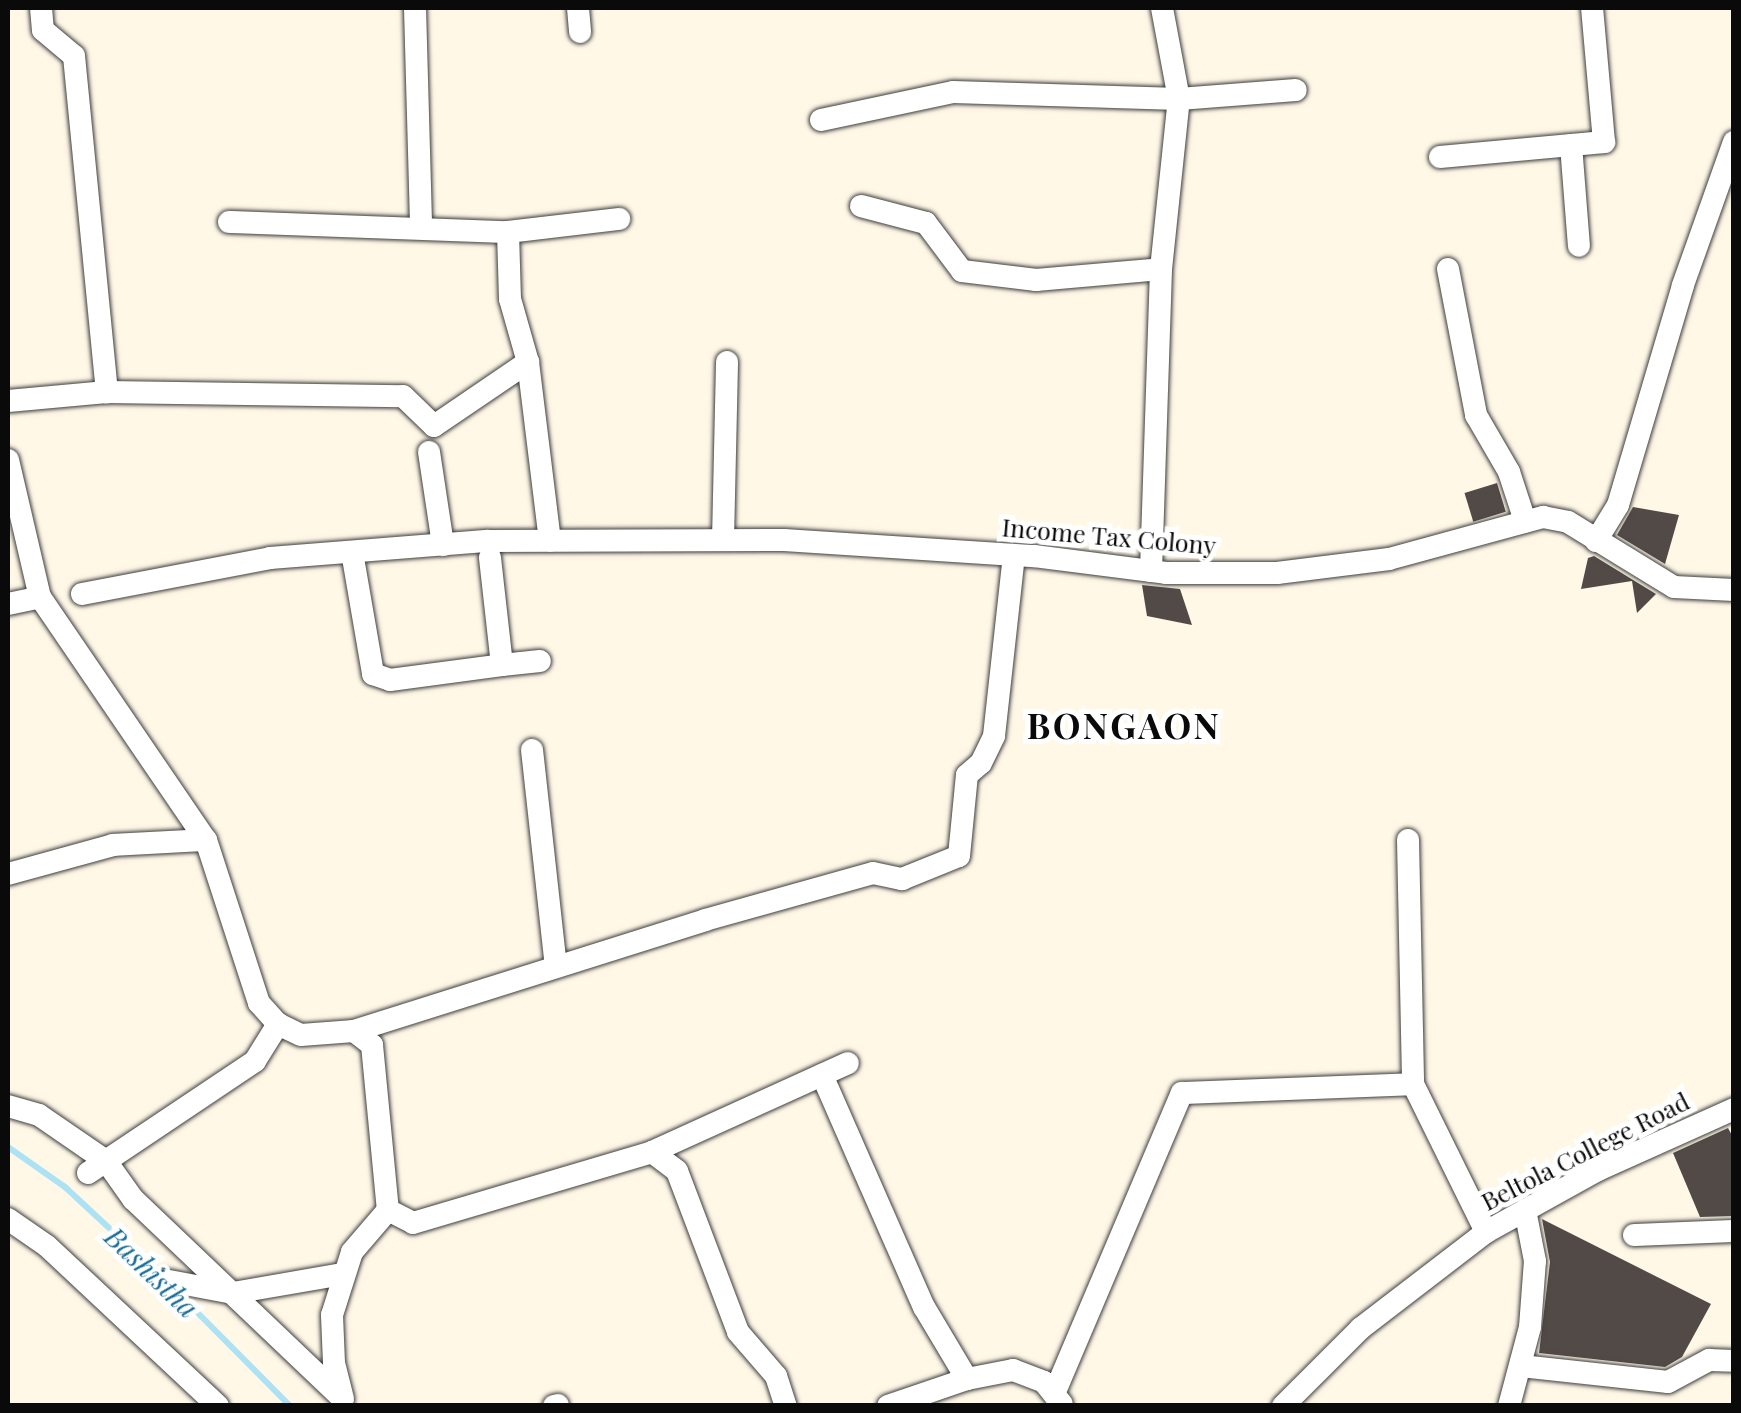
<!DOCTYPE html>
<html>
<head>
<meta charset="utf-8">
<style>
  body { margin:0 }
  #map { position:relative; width:1741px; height:1413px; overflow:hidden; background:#fff8e7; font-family:"Playfair Display",serif }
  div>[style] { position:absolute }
  .stream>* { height:6px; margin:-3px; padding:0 3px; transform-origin:3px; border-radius:3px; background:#ade2f5 }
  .building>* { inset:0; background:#524a47; transform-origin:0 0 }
  .roads { filter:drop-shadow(0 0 2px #3d3d3d) drop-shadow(0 0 2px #3d3d3d) }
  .minor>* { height:22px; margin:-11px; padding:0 11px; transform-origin:11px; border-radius:11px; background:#fff }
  span { translate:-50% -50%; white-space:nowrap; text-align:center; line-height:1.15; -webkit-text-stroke:10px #fff; paint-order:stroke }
  .street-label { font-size:25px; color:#0a0a0a }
  .water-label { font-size:28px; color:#176d98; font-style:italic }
  .district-label { font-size:35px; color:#0a0a0a; font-weight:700; letter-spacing:2.5px }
  .frame { position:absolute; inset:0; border:10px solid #0a0a0a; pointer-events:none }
</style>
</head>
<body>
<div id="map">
  <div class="stream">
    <div style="left:8px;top:1147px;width:70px;rotate:35.1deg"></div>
    <div style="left:65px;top:1187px;width:132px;rotate:42.9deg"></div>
    <div style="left:174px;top:1289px;width:165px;rotate:45.2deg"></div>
  </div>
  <div class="building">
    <div style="left:1497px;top:483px;width:30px;height:34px;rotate:73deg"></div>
    <div style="clip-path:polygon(1633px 507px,1679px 515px,1665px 564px,1617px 535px)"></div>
    <div style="clip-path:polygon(1594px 556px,1656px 594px,1637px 613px,1632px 581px,1581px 589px,1588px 558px)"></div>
    <div style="clip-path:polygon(1142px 585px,1180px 589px,1192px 625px,1147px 616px)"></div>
    <div style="clip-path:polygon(1728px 1128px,1734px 1139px,1734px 1216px,1700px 1217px,1673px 1153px)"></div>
    <div style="clip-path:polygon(1542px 1219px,1711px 1304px,1682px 1357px,1665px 1367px,1539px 1353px,1550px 1262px)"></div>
  </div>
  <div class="roads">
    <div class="minor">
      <div style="left:41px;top:8px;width:22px;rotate:85deg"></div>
      <div style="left:43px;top:30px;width:40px;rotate:40deg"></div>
      <div style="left:74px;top:56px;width:338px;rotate:84.4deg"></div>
      <div style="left:415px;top:8px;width:220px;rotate:88.4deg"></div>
      <div style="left:578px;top:8px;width:24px;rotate:85deg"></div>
      <div style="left:821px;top:120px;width:135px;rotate:-12deg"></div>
      <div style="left:953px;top:92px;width:226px;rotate:1.8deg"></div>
      <div style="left:1179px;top:99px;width:117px;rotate:-4.4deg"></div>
      <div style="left:1571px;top:145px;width:101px;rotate:85.5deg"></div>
      <div style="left:1440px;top:157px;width:165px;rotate:-5.2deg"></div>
      <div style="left:1604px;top:142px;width:135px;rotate:-95.1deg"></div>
      <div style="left:861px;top:206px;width:67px;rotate:14.7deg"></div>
      <div style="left:926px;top:223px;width:60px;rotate:53.1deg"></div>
      <div style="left:962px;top:271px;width:75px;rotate:6.9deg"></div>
      <div style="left:1036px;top:280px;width:125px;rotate:-5deg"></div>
      <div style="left:229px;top:222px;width:279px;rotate:2.1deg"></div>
      <div style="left:508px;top:232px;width:67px;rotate:88.3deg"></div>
      <div style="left:510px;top:299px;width:66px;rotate:74.1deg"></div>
      <div style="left:528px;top:362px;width:180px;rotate:83deg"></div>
      <div style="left:508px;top:232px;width:112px;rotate:-6.7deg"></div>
      <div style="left:1448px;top:269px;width:149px;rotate:79.1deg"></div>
      <div style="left:1476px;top:415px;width:66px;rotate:59.9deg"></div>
      <div style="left:1509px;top:472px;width:52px;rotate:71.9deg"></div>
      <div style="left:8px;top:401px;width:99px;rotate:-5.2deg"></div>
      <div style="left:107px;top:392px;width:296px;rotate:0.8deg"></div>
      <div style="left:403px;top:396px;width:43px;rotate:44.1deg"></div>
      <div style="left:434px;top:426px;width:114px;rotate:-34.2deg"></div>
      <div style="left:429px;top:452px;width:94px;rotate:81.4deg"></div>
      <div style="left:8px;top:460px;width:141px;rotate:76.9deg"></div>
      <div style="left:40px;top:597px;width:294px;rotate:55.7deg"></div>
      <div style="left:206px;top:840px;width:171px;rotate:72deg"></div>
      <div style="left:259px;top:1003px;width:28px;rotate:48deg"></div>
      <div style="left:278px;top:1024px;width:25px;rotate:26deg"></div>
      <div style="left:301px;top:1035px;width:53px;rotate:-4.3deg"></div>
      <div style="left:354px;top:1031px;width:23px;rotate:38deg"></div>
      <div style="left:372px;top:1045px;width:166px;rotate:84.5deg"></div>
      <div style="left:388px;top:1210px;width:28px;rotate:27deg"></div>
      <div style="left:413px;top:1223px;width:249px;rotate:-16.5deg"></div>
      <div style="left:652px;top:1152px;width:31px;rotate:37deg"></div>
      <div style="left:677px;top:1171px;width:172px;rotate:69.2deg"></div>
      <div style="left:738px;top:1332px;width:58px;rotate:49.2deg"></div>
      <div style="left:776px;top:1376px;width:32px;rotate:72deg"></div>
      <div style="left:723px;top:540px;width:178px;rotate:-88.7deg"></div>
      <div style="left:1596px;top:541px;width:42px;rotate:-58.6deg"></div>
      <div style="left:1618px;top:505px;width:229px;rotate:-73.5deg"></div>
      <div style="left:1683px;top:285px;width:152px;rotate:-70.4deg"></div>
      <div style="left:352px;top:552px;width:124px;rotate:80.2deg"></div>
      <div style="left:373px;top:674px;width:18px;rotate:19deg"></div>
      <div style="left:390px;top:680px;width:113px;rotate:-7.6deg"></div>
      <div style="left:502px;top:665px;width:108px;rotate:-96.4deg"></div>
      <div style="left:1151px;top:571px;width:302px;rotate:-88.1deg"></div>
      <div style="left:1161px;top:269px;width:171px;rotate:-84deg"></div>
      <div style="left:1179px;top:99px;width:93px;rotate:-100.6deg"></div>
      <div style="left:82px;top:594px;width:191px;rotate:-10.8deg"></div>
      <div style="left:270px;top:558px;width:219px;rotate:-4.5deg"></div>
      <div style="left:488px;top:541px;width:296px;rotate:-0.2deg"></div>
      <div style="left:784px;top:540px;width:251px;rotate:3.7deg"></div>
      <div style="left:1034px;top:556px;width:133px;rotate:7.3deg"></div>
      <div style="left:1166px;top:573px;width:111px"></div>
      <div style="left:1277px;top:573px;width:113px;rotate:-7.1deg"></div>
      <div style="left:1389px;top:559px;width:160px;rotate:-15.3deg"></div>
      <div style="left:1543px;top:517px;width:25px;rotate:11deg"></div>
      <div style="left:1568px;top:522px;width:124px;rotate:31.5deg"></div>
      <div style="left:1674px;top:587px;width:60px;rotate:2.9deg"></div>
      <div style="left:8px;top:604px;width:33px;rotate:-12deg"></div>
      <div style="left:502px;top:665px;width:38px;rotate:-6deg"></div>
      <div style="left:532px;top:750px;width:217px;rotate:83.7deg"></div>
      <div style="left:1408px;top:840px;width:244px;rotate:88.8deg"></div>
      <div style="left:8px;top:874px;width:109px;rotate:-15.4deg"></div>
      <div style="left:113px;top:845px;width:93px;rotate:-3.1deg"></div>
      <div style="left:354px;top:1031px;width:368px;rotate:-17.5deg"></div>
      <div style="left:705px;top:920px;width:174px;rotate:-15.6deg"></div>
      <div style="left:873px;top:873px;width:30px;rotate:12deg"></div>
      <div style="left:902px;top:879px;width:61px;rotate:-22deg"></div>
      <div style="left:959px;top:856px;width:81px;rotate:-84.4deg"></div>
      <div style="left:967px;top:775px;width:18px;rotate:-41deg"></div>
      <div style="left:981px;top:763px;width:30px;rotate:-64deg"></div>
      <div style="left:994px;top:736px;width:182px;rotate:-83.7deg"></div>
      <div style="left:822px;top:1075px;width:253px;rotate:66.3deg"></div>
      <div style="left:924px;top:1307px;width:84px;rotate:59.2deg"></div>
      <div style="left:8px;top:1106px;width:32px;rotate:16deg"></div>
      <div style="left:39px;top:1115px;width:81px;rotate:34.5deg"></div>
      <div style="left:106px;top:1161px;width:47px;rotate:54.6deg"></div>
      <div style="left:133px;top:1199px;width:289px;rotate:43.6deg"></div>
      <div style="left:652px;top:1152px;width:215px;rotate:-24.4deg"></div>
      <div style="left:88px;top:1173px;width:201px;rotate:-33.8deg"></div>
      <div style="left:255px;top:1061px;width:44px;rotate:-58.1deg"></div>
      <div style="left:8px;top:1219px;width:47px;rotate:34.7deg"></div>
      <div style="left:47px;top:1246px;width:234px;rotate:43.1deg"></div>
      <div style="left:1634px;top:1235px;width:100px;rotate:-2.3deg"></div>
      <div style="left:164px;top:1280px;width:70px;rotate:10.7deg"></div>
      <div style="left:233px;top:1293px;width:112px;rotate:-9.8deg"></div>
      <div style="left:1521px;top:1366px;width:148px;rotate:6.2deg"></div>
      <div style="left:1668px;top:1382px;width:47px;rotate:-28.2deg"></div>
      <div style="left:1709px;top:1360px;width:25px;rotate:2deg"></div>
      <div style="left:1054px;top:1394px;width:327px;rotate:-67deg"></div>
      <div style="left:1182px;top:1093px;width:231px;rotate:-2.2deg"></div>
      <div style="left:1413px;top:1084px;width:165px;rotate:63.7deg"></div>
      <div style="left:343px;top:1399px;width:37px;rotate:-104deg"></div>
      <div style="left:334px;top:1363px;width:48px;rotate:-92.4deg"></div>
      <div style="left:332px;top:1315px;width:66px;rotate:-72.4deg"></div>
      <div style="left:352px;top:1252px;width:55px;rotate:-49.4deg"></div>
      <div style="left:554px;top:1406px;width:4px;rotate:-14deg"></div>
      <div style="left:888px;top:1406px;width:83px;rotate:-18.9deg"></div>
      <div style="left:967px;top:1379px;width:47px;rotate:-11.1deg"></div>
      <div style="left:1013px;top:1370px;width:33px;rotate:21deg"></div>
      <div style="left:1044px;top:1382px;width:28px;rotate:51deg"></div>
      <div style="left:1283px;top:1406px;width:110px;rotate:-45deg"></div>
      <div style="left:1361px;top:1328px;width:158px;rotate:-37.5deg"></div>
      <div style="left:1486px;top:1232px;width:128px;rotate:-29deg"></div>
      <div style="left:1598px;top:1170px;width:149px;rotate:-24.2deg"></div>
      <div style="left:1509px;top:1406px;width:82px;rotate:-75.1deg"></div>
      <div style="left:1530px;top:1327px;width:66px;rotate:-85.7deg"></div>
      <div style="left:1535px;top:1261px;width:52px;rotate:-101.1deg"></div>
    </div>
  </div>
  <div class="street-label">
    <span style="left:1109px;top:536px;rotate:5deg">Income Tax Colony</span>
    <span style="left:1585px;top:1151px;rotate:-27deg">Beltola College Road</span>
  </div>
  <div class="water-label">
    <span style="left:152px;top:1272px;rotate:44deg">Bashistha</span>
  </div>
  <div class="district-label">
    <span style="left:1124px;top:725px">BONGAON</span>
  </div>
  <div class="frame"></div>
</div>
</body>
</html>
